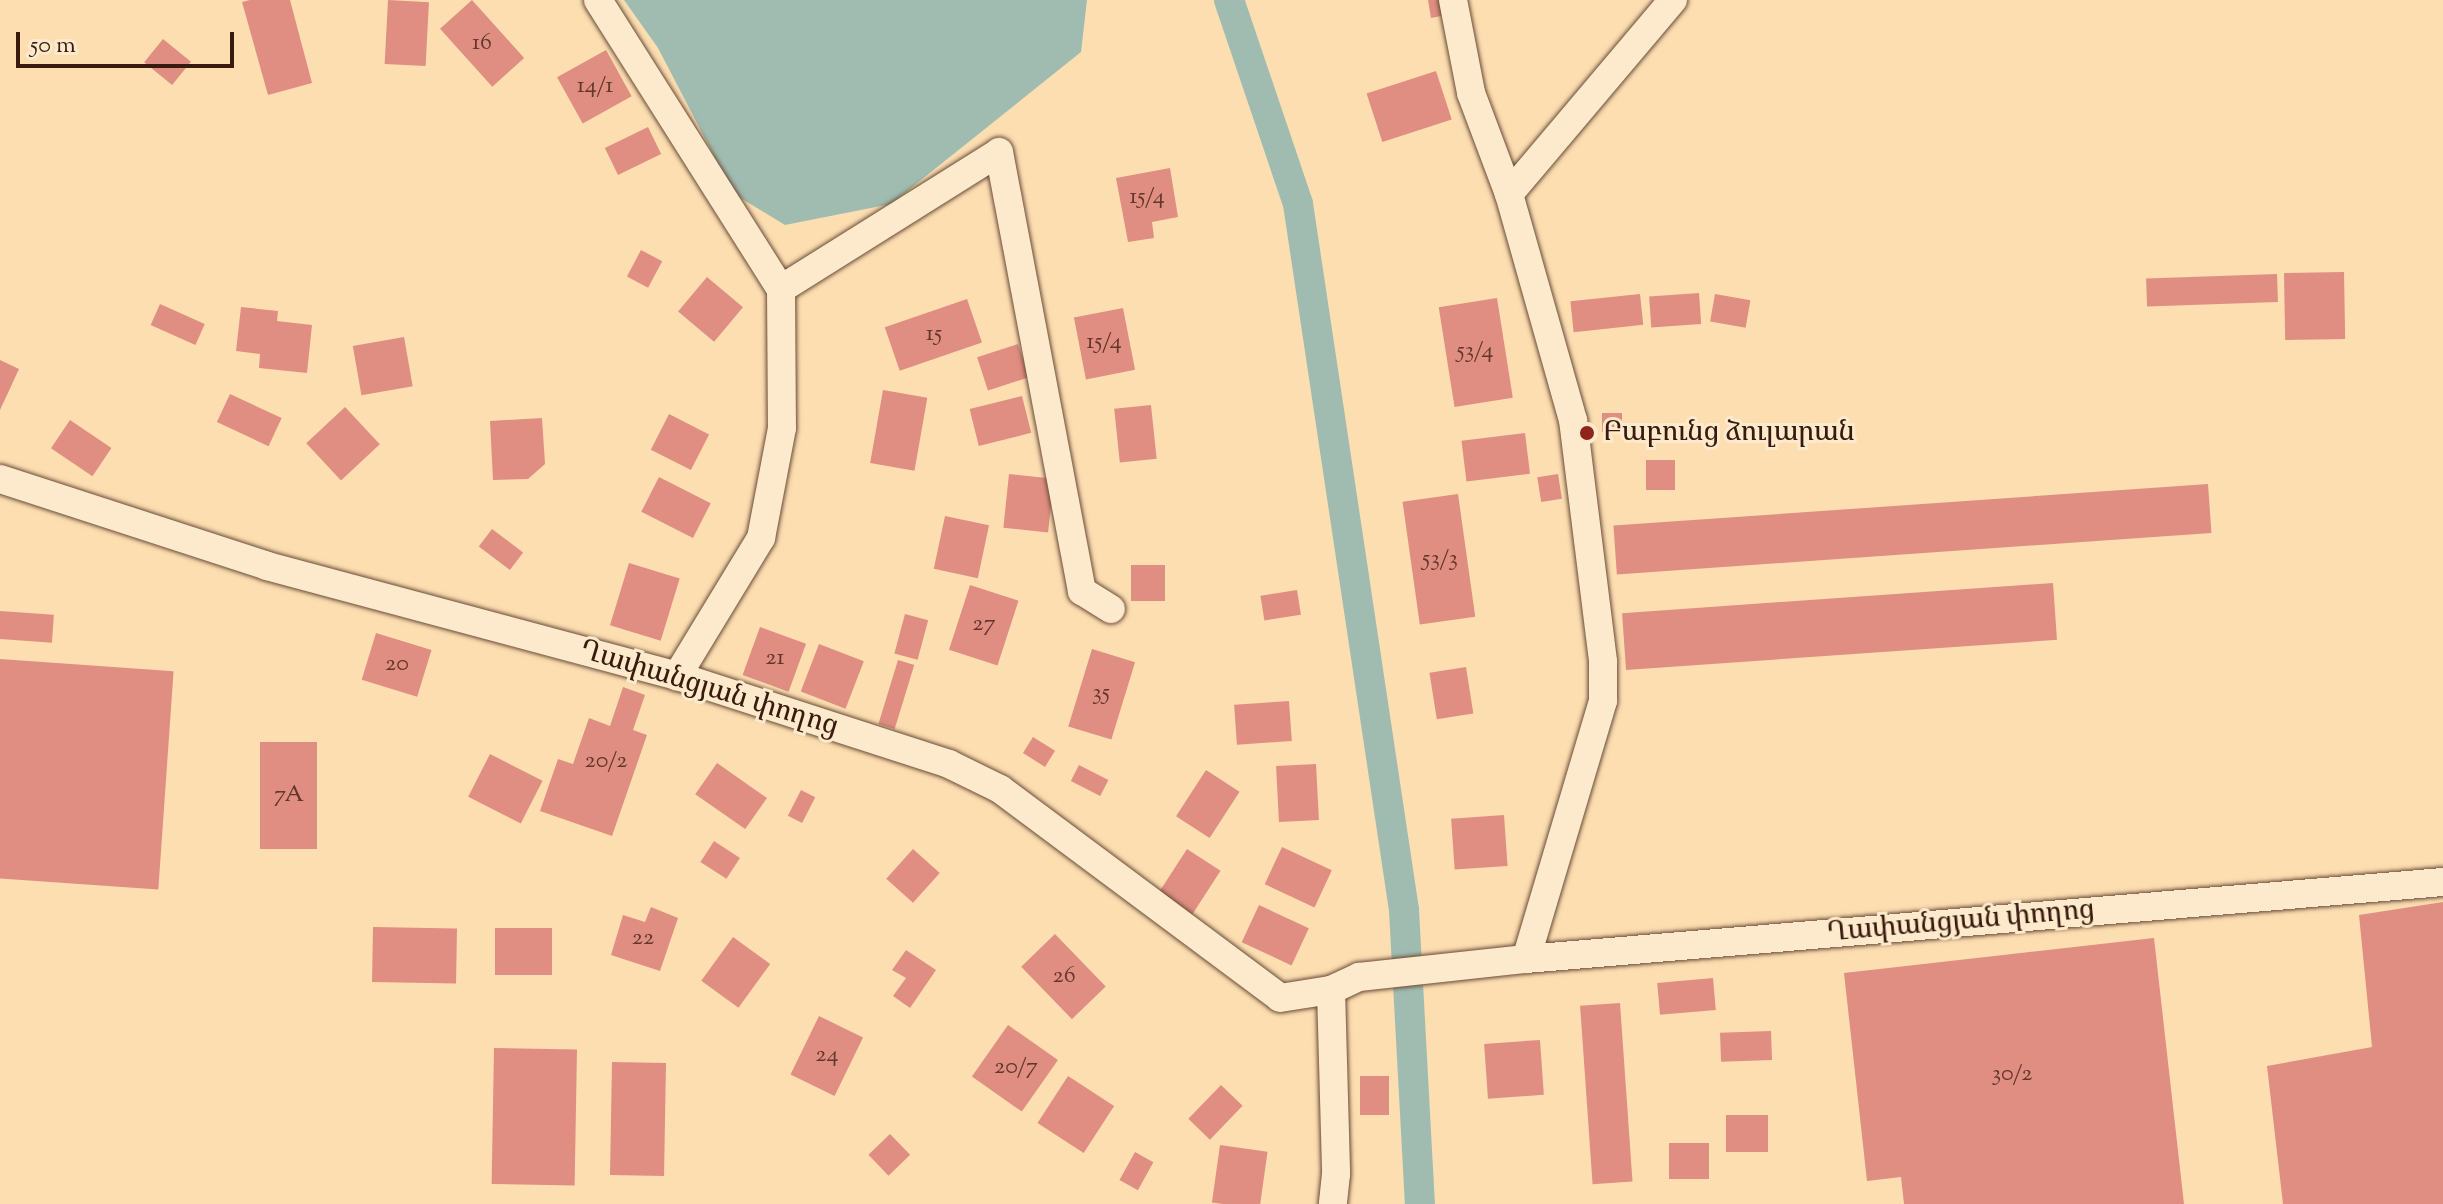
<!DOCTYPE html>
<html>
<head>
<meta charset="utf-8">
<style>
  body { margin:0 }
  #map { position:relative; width:2443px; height:1204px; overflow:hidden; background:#fcdeb1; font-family:"Sorts Mill Goudy","Noto Serif Armenian",serif }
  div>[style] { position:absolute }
  .water>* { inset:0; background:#a0bcb0 }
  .canal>* { height:30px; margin:-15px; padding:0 15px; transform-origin:15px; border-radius:15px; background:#a0bcb0 }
  .building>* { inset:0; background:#e08e82; transform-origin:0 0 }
  .roads { filter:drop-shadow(0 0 2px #6a4b37) drop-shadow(0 0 2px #6a4b37) }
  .minor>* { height:28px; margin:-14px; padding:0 14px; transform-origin:14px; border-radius:14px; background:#fdeacc }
  .dots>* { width:22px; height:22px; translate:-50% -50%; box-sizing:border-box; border:4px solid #fdeacc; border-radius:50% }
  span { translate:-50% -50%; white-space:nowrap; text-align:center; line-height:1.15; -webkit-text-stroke:6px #fdeacc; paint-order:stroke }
  .number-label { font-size:24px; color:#63372b }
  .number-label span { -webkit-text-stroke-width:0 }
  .poi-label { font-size:28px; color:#391a0e }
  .left { translate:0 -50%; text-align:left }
  .street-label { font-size:28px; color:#391a0e }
  .scale { position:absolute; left:16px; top:32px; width:218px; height:36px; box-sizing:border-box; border:4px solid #391a0e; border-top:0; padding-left:10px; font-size:24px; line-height:28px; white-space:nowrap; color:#391a0e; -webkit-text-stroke:6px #fdeacc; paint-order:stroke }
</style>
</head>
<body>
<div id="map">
  <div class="water">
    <div style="clip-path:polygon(624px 0,1087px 0,1081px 52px,891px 204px,785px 225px,734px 194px,658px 48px)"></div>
  </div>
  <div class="canal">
    <div style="left:1229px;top:0;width:215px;rotate:71.3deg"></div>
    <div style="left:1298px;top:204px;width:714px;rotate:81.46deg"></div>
    <div style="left:1404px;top:910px;width:294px;rotate:86.9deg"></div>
  </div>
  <div class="building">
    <div style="clip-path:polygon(250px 0,290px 0,312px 83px,268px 95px,242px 2px)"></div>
    <div style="left:388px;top:0;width:41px;height:64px;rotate:3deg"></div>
    <div style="left:472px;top:0;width:78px;height:43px;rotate:48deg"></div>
    <div style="clip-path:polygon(1428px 0,1444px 0,1446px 15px,1431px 18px)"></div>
    <div style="left:163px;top:39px;width:36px;height:30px;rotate:39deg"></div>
    <div style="left:606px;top:50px;width:53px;height:56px;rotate:61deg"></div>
    <div style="left:1436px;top:71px;width:51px;height:73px;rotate:72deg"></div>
    <div style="left:648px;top:127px;width:30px;height:48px;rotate:64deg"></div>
    <div style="clip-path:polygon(1170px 168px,1178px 217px,1152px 222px,1154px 238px,1128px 242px,1116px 178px)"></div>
    <div style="left:641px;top:250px;width:24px;height:30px;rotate:28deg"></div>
    <div style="left:2344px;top:272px;width:67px;height:60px;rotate:89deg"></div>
    <div style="left:2277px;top:274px;width:28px;height:131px;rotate:88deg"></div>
    <div style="left:707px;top:277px;width:47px;height:45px;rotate:40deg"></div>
    <div style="left:1699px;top:293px;width:31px;height:50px;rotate:86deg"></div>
    <div style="left:1640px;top:294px;width:31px;height:70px;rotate:84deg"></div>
    <div style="left:1715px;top:294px;width:36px;height:28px;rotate:10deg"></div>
    <div style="left:1497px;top:298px;width:101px;height:59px;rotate:81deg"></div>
    <div style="left:967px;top:299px;width:46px;height:87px;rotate:71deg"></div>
    <div style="left:160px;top:304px;width:49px;height:23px;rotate:24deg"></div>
    <div style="clip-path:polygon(241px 307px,278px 311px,277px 321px,312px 325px,307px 373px,259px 368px,260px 354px,236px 351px)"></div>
    <div style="left:1123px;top:308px;width:63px;height:50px;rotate:79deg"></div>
    <div style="left:404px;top:337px;width:50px;height:52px;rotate:80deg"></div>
    <div style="left:1018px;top:344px;width:35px;height:43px;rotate:72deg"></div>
    <div style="clip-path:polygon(0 360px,19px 369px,0 410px)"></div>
    <div style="left:883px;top:390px;width:45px;height:74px;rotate:10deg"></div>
    <div style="left:230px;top:394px;width:57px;height:31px;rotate:25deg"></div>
    <div style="left:1022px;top:396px;width:38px;height:54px;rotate:76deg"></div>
    <div style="left:1151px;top:405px;width:54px;height:37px;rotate:84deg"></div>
    <div style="left:345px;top:407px;width:51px;height:53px;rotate:47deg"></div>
    <div style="left:1622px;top:413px;width:19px;height:20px;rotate:90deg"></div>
    <div style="left:669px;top:414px;width:45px;height:40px;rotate:27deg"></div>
    <div style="clip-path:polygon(542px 418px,545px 464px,528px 479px,493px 480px,490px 421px)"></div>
    <div style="left:70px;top:420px;width:50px;height:34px;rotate:34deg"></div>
    <div style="left:1525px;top:433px;width:41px;height:64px;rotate:83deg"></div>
    <div style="left:1675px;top:460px;width:30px;height:29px;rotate:90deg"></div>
    <div style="left:1009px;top:474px;width:45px;height:54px;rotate:6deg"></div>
    <div style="left:1558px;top:474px;width:25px;height:21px;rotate:81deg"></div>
    <div style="left:659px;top:477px;width:58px;height:39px;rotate:27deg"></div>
    <div style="left:2208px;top:484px;width:49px;height:596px;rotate:86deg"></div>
    <div style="left:1458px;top:494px;width:124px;height:56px;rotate:82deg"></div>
    <div style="left:945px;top:516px;width:45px;height:54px;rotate:12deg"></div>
    <div style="left:492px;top:529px;width:39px;height:22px;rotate:37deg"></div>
    <div style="left:629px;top:563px;width:53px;height:65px;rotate:17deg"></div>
    <div style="left:1131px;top:565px;width:34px;height:36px"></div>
    <div style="left:2053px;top:583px;width:57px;height:432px;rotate:86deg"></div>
    <div style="left:970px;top:585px;width:51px;height:68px;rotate:18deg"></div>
    <div style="left:1297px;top:590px;width:25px;height:37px;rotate:81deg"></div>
    <div style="left:0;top:611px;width:54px;height:28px;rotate:4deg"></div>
    <div style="left:905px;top:614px;width:24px;height:41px;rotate:15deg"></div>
    <div style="left:760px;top:627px;width:49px;height:51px;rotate:20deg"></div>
    <div style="left:376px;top:633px;width:58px;height:49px;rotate:17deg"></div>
    <div style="left:819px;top:644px;width:48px;height:51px;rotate:21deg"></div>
    <div style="left:1092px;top:649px;width:45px;height:81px;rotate:17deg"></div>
    <div style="left:0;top:659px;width:174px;height:219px;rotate:4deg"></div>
    <div style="left:898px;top:660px;width:17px;height:67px;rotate:17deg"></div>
    <div style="left:1466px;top:667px;width:47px;height:37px;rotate:81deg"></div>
    <div style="clip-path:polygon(623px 687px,645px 695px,633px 730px,647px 735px,612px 836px,540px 811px,558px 759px,573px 764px,589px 718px,610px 726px)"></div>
    <div style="left:1289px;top:701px;width:40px;height:55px;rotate:86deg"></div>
    <div style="left:1033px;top:737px;width:26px;height:19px;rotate:32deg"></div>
    <div style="left:317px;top:742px;width:107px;height:57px;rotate:90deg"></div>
    <div style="left:490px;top:754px;width:59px;height:48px;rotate:27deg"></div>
    <div style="left:717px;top:763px;width:61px;height:38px;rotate:35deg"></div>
    <div style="left:1316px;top:764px;width:56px;height:40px;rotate:87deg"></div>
    <div style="left:1079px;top:765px;width:33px;height:18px;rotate:27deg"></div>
    <div style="left:1206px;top:770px;width:40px;height:55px;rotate:33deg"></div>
    <div style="left:801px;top:790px;width:16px;height:29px;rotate:27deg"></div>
    <div style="left:1504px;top:815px;width:51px;height:53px;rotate:86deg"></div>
    <div style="left:714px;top:841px;width:31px;height:25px;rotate:33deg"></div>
    <div style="left:1282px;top:847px;width:55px;height:41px;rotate:25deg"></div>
    <div style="left:913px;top:849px;width:36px;height:40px;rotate:42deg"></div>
    <div style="left:1187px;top:849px;width:40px;height:55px;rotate:33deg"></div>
    <div style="clip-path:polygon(2443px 902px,2443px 1204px,2283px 1204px,2267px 1066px,2372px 1047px,2359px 915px)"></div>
    <div style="left:1259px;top:905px;width:55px;height:41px;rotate:25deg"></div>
    <div style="clip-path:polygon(651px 907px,678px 918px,660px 971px,611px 955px,623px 915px,645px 922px)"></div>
    <div style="left:373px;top:927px;width:84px;height:55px;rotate:1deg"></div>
    <div style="left:552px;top:928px;width:47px;height:57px;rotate:90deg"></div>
    <div style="left:1055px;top:934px;width:73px;height:47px;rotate:46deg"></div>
    <div style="left:733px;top:937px;width:46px;height:54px;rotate:36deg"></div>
    <div style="clip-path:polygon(2154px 938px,2184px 1204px,1904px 1204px,1901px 1177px,1867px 1181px,1844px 973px)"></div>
    <div style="clip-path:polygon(906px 950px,936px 970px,910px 1008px,893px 996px,906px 978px,892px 970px)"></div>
    <div style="left:1713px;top:978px;width:32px;height:56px;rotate:85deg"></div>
    <div style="left:1620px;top:1003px;width:179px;height:40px;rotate:86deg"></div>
    <div style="left:819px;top:1016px;width:49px;height:65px;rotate:26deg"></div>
    <div style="left:1008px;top:1025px;width:61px;height:63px;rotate:35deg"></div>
    <div style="left:1771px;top:1031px;width:29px;height:51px;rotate:88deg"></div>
    <div style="left:1540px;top:1040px;width:55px;height:56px;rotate:86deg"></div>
    <div style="left:494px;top:1048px;width:83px;height:136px;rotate:1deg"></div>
    <div style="left:612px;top:1062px;width:54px;height:113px;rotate:1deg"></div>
    <div style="left:1068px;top:1076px;width:55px;height:56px;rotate:33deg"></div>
    <div style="left:1360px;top:1076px;width:29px;height:39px"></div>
    <div style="left:1221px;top:1085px;width:30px;height:47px;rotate:44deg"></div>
    <div style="left:1726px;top:1115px;width:42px;height:37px"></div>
    <div style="left:890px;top:1134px;width:29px;height:30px;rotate:46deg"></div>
    <div style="left:1709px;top:1143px;width:36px;height:40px;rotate:90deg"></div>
    <div style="left:1220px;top:1145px;width:48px;height:58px;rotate:8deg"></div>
    <div style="left:1135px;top:1152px;width:21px;height:32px;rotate:29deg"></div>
  </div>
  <div class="roads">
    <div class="minor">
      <div style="left:598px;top:0;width:342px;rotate:57.7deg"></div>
      <div style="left:781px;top:289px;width:139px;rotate:89.6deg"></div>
      <div style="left:782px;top:428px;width:112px;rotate:100.8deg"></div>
      <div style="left:761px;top:538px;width:162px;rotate:121.3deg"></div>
      <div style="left:1453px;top:0;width:95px;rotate:79deg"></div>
      <div style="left:1471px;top:93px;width:108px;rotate:69.4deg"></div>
      <div style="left:1509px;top:194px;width:235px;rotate:74.2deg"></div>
      <div style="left:1573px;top:420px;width:244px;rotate:82.9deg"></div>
      <div style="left:1603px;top:662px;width:39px;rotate:90deg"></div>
      <div style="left:1603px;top:701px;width:269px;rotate:106.6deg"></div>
      <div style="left:1509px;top:194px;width:254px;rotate:-49.8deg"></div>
      <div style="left:781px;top:289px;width:257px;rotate:-32.1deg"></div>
      <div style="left:999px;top:152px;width:447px;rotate:79.3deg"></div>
      <div style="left:1082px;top:591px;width:34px;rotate:32deg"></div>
      <div style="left:0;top:479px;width:281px;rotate:18deg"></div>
      <div style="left:267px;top:566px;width:424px;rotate:15deg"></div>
      <div style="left:677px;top:676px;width:286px;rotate:17.9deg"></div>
      <div style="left:949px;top:764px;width:57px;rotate:26.1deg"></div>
      <div style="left:1000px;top:789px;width:349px;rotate:36.7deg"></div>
      <div style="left:1280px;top:998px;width:52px;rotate:-8.9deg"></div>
      <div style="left:1331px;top:990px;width:31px;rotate:-25deg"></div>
      <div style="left:1359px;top:977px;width:168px;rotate:-6.2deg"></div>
      <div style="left:1526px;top:959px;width:920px;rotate:-4.8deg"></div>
      <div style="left:1331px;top:990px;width:184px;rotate:88.4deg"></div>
      <div style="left:1336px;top:1174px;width:30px;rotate:96deg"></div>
    </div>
  </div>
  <div class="dots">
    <div style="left:1587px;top:433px;background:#8f2418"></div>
  </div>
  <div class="number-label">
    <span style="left:482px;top:44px">16</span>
    <span style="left:595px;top:87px">14/1</span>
    <span style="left:1147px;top:198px">15/4</span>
    <span style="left:934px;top:335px">15</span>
    <span style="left:1104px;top:343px">15/4</span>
    <span style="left:1475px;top:352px">53/4</span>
    <span style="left:1440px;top:560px">53/3</span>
    <span style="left:984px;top:625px">27</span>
    <span style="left:775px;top:659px">21</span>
    <span style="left:397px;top:665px">20</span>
    <span style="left:1101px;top:694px">35</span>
    <span style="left:606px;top:762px">20/2</span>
    <span style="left:289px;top:796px">7A</span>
    <span style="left:643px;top:939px">22</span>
    <span style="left:1064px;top:977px">26</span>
    <span style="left:827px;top:1056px">24</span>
    <span style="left:1016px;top:1068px">20/7</span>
    <span style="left:2012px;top:1075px">30/2</span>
  </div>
  <div class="poi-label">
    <span class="left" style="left:1603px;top:433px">Բաբունց ձուլարան</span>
  </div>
  <div class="street-label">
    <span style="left:709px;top:689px;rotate:17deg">Ղափանցյան փողոց</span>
    <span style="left:1961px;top:922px;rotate:-5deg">Ղափանցյան փողոց</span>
  </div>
  <div class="scale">50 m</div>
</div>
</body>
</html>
